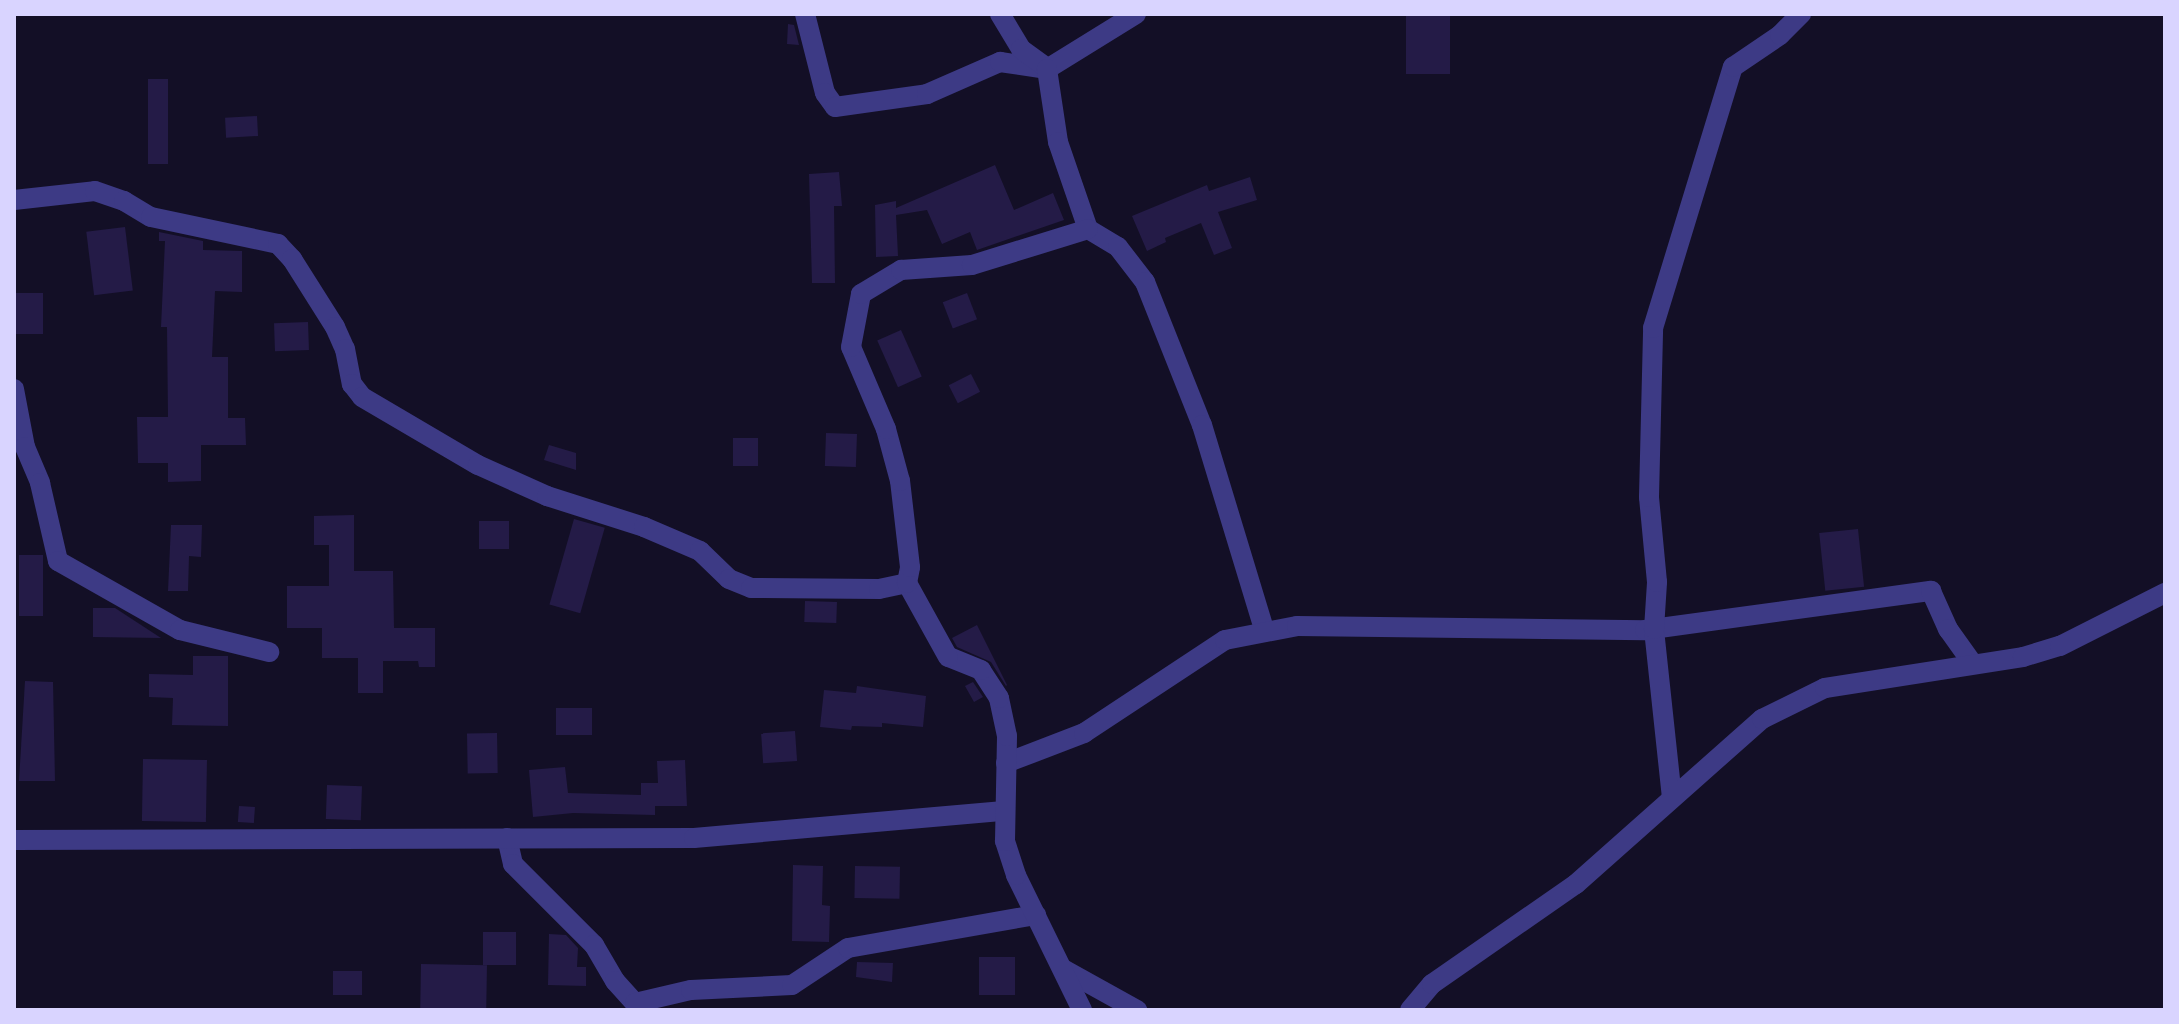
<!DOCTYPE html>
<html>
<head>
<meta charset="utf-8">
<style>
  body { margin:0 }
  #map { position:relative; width:2179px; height:1024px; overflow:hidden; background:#130f26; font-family:Manrope,sans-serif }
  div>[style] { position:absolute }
  .building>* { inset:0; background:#241b47; transform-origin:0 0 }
  .minor>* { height:20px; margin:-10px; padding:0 10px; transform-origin:10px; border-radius:10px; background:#3d3a85 }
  span { translate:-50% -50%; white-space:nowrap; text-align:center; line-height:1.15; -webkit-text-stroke:8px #130f26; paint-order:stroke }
  .frame { position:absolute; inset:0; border:16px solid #d9d4ff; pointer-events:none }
</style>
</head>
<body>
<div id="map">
  <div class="building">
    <div style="left:1406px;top:14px;width:44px;height:60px"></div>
    <div style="clip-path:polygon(788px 24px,794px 25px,799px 45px,787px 44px)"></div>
    <div style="left:148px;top:79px;width:20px;height:85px"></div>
    <div style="left:257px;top:116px;width:20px;height:32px;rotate:87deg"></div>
    <div style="clip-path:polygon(995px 165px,1014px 210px,1053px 193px,1064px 220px,977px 250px,970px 232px,942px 244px,927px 210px,896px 215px,898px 256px,876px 257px,875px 205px,896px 201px,896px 208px)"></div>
    <div style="clip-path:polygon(839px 172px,842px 206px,834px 206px,835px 283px,812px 283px,809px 174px)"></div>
    <div style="clip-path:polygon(1250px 177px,1257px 200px,1218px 212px,1232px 248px,1214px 255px,1201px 223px,1165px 238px,1166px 242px,1147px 251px,1132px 216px,1207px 185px,1209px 191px)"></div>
    <div style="left:125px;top:227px;width:64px;height:39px;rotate:83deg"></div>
    <div style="clip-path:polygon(159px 232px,203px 241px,203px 250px,242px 251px,242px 292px,215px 291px,212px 357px,228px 357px,228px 418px,245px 418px,246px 445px,201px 445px,201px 481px,168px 482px,168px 463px,138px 463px,137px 417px,168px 417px,167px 327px,161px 327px,165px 241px,159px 241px)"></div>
    <div style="left:14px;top:293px;width:29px;height:41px"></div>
    <div style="left:967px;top:293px;width:28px;height:26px;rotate:69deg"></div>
    <div style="left:308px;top:322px;width:28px;height:34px;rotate:88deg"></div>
    <div style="left:901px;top:330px;width:51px;height:26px;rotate:66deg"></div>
    <div style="left:971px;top:374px;width:20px;height:25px;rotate:63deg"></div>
    <div style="left:826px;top:433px;width:31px;height:33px;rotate:2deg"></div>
    <div style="left:733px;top:438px;width:25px;height:28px"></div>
    <div style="clip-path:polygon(549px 445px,576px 453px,576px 470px,544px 460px)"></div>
    <div style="clip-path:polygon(354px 515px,354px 571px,393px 571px,394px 628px,435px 628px,435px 667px,419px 667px,418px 661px,383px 661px,383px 693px,358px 693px,358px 658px,322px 658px,322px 628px,287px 628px,287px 586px,329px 586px,329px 545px,314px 545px,314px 516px)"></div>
    <div style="left:574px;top:519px;width:32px;height:89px;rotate:16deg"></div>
    <div style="left:479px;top:521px;width:30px;height:28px"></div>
    <div style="clip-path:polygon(171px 525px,202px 525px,201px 557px,189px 556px,188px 591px,168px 591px)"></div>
    <div style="left:1858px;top:529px;width:58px;height:39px;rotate:84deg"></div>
    <div style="left:19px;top:555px;width:24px;height:61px"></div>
    <div style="left:805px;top:601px;width:32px;height:21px;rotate:2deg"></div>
    <div style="clip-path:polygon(93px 608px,115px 608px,161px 638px,93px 637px)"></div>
    <div style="clip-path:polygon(977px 625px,1007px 685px,1006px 686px,991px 662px,957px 647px,952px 638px)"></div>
    <div style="clip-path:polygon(193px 656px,228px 656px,228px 726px,172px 725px,173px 698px,149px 697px,149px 674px,193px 675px)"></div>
    <div style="clip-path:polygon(25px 681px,53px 682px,55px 781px,19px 781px)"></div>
    <div style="clip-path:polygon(973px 682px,983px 697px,974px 702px,965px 686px)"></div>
    <div style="clip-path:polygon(857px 686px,926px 696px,923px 727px,882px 723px,882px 727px,852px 726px,851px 730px,820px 727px,824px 690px,856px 693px)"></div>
    <div style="left:592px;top:708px;width:27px;height:36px;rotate:90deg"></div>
    <div style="left:795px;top:731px;width:30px;height:34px;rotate:86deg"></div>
    <div style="left:497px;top:733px;width:40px;height:30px;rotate:89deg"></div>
    <div style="left:143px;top:759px;width:64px;height:62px;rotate:1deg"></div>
    <div style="clip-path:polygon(685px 760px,687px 806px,655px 806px,655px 815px,573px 813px,533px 817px,529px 770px,565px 767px,568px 793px,641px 795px,641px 783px,658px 783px,657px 761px)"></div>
    <div style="left:327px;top:785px;width:35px;height:34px;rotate:2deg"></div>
    <div style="left:239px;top:806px;width:16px;height:16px;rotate:4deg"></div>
    <div style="clip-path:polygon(793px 865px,823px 866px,822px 905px,830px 906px,829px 942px,792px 941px)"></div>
    <div style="left:855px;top:866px;width:45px;height:32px;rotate:1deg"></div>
    <div style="left:483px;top:932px;width:33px;height:33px"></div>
    <div style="clip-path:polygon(549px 934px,566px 935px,578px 948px,577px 967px,586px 967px,586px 986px,548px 985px)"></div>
    <div style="left:979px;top:957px;width:36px;height:38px"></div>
    <div style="clip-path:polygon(857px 962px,893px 963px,892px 982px,856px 977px)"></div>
    <div style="left:421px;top:964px;width:66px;height:46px;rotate:1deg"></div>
    <div style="left:333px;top:971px;width:29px;height:24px"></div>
  </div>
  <div class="minor">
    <div style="left:805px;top:14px;width:81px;rotate:75.8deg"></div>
    <div style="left:825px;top:93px;width:17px;rotate:54deg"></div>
    <div style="left:835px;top:107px;width:93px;rotate:-8deg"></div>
    <div style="left:927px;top:94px;width:80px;rotate:-23.7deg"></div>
    <div style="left:1000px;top:62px;width:48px;rotate:8.5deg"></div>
    <div style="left:1000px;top:14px;width:41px;rotate:59deg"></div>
    <div style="left:1021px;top:49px;width:29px;rotate:36deg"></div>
    <div style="left:1136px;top:14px;width:105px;rotate:148.3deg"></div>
    <div style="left:1047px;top:69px;width:74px;rotate:81.4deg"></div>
    <div style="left:1058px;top:142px;width:92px;rotate:71deg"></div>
    <div style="left:1088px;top:229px;width:35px;rotate:31deg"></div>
    <div style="left:1118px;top:247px;width:44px;rotate:52.4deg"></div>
    <div style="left:1145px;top:282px;width:154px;rotate:68.3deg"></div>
    <div style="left:1202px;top:425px;width:216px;rotate:73.1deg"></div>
    <div style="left:14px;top:200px;width:81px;rotate:-6.3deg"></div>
    <div style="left:95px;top:191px;width:31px;rotate:19deg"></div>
    <div style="left:124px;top:201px;width:31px;rotate:31deg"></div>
    <div style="left:151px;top:217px;width:130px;rotate:12deg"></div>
    <div style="left:278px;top:244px;width:21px;rotate:47deg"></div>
    <div style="left:292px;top:259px;width:80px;rotate:57.7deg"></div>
    <div style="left:335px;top:327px;width:24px;rotate:66deg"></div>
    <div style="left:345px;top:349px;width:36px;rotate:79deg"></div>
    <div style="left:352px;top:384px;width:16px;rotate:52deg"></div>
    <div style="left:362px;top:397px;width:134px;rotate:30.4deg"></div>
    <div style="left:478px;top:465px;width:76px;rotate:24.2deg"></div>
    <div style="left:547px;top:496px;width:102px;rotate:17.7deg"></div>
    <div style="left:644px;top:527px;width:61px;rotate:23.2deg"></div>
    <div style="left:700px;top:551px;width:40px;rotate:44deg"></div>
    <div style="left:729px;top:579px;width:24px;rotate:22deg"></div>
    <div style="left:751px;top:588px;width:128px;rotate:0.4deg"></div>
    <div style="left:879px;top:589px;width:29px;rotate:-12deg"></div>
    <div style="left:14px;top:389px;width:59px;rotate:79.3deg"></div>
    <div style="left:25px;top:447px;width:39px;rotate:67deg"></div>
    <div style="left:40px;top:483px;width:80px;rotate:77deg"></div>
    <div style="left:58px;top:561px;width:140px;rotate:29.5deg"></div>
    <div style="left:180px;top:630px;width:92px;rotate:13.9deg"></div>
    <div style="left:1006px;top:763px;width:84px;rotate:-21deg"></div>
    <div style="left:1084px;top:733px;width:169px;rotate:-33.4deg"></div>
    <div style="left:1225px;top:640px;width:73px;rotate:-11deg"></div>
    <div style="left:1297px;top:626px;width:348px;rotate:0.7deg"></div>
    <div style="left:1645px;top:630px;width:289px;rotate:-7.8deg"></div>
    <div style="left:1931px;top:591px;width:42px;rotate:65.9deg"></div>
    <div style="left:1948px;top:629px;width:43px;rotate:54.5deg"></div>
    <div style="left:1672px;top:798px;width:170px;rotate:-96.1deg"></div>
    <div style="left:1654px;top:629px;width:47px;rotate:-86.3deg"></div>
    <div style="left:1657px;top:582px;width:85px;rotate:-95.4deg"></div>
    <div style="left:1649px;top:497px;width:169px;rotate:-88.6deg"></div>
    <div style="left:1653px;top:328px;width:273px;rotate:-73deg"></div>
    <div style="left:1733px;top:67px;width:57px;rotate:-34.2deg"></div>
    <div style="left:1780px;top:35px;width:30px;rotate:-45deg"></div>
    <div style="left:507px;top:838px;width:27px;rotate:77deg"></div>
    <div style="left:513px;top:864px;width:115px;rotate:45deg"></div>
    <div style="left:594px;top:945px;width:42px;rotate:59.7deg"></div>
    <div style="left:615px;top:981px;width:30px;rotate:48deg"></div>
    <div style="left:635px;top:1003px;width:57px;rotate:-13.1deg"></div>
    <div style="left:691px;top:990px;width:101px;rotate:-2.8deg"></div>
    <div style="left:792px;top:985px;width:67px;rotate:-33.5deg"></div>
    <div style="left:848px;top:948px;width:191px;rotate:-10deg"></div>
    <div style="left:14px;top:840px;width:680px;rotate:-0.17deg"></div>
    <div style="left:694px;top:838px;width:311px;rotate:-5deg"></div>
    <div style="left:1063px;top:969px;width:85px;rotate:29deg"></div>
    <div style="left:1082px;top:1010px;width:150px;rotate:-116.1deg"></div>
    <div style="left:1016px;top:875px;width:36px;rotate:-108deg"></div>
    <div style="left:1005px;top:841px;width:105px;rotate:-88.9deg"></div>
    <div style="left:1007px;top:736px;width:39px;rotate:-102deg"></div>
    <div style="left:999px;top:698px;width:33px;rotate:-123deg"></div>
    <div style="left:981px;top:670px;width:35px;rotate:-158deg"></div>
    <div style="left:948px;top:657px;width:85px;rotate:-119deg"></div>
    <div style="left:907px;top:583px;width:16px;rotate:-79deg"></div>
    <div style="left:910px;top:567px;width:87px;rotate:-96.6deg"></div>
    <div style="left:900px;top:481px;width:54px;rotate:-105.1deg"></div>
    <div style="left:886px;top:429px;width:89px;rotate:-113.1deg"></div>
    <div style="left:851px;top:347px;width:54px;rotate:-79.3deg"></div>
    <div style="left:861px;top:294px;width:47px;rotate:-31deg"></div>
    <div style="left:901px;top:270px;width:71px;rotate:-4deg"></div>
    <div style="left:972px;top:265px;width:121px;rotate:-17.2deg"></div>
    <div style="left:1410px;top:1010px;width:34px;rotate:-50deg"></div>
    <div style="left:1432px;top:984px;width:175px;rotate:-34.8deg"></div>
    <div style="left:1576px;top:884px;width:249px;rotate:-41.6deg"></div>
    <div style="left:1762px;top:719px;width:70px;rotate:-26.2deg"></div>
    <div style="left:1825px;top:688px;width:200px;rotate:-8.9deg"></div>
    <div style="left:2023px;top:657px;width:39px;rotate:-17deg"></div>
    <div style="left:2060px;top:646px;width:118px;rotate:-26.8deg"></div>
  </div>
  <div class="frame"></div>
</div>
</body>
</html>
